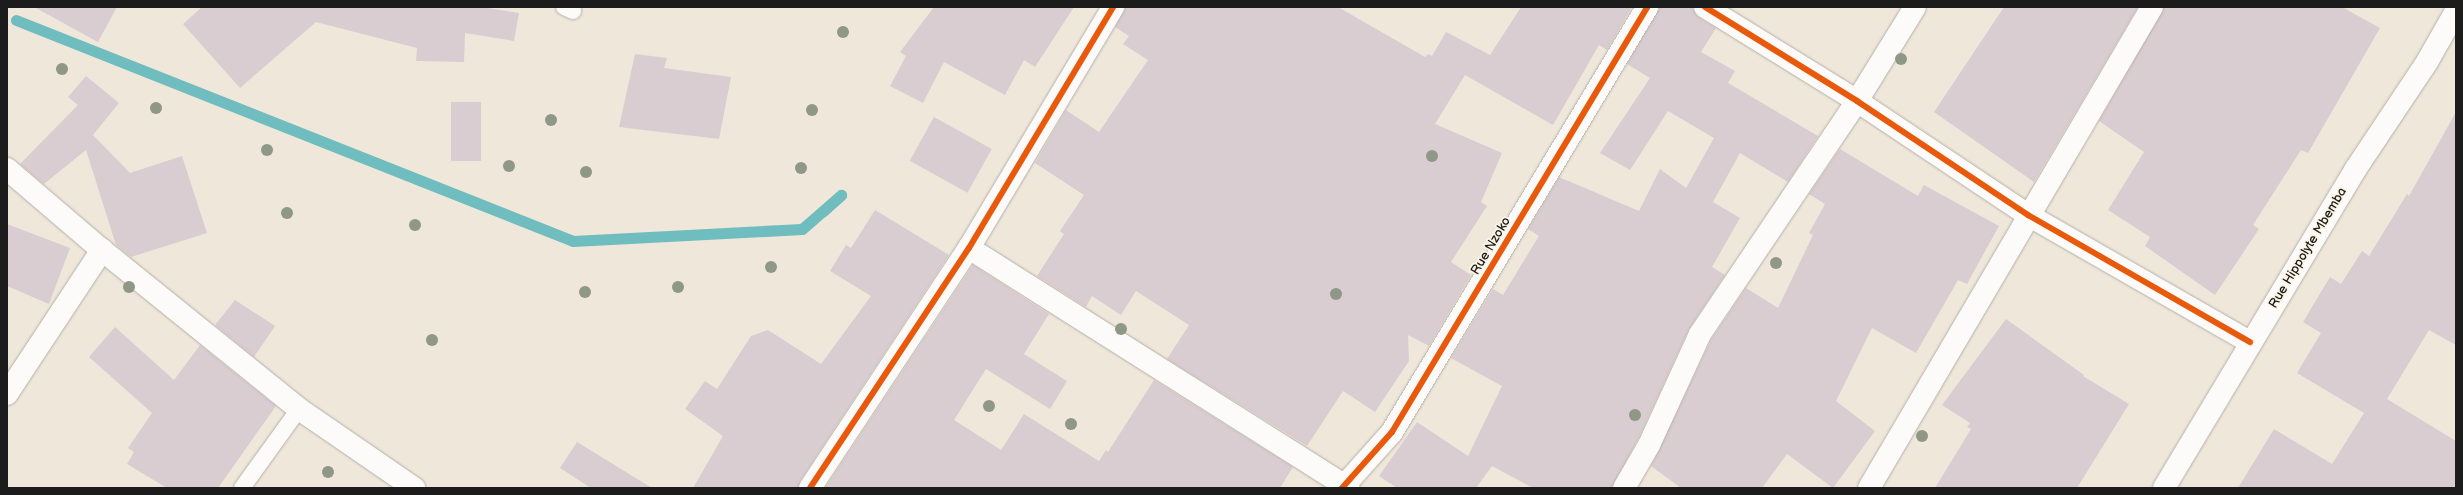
<!DOCTYPE html>
<html>
<head>
<meta charset="utf-8">
<style>
  body { margin:0 }
  #map { position:relative; width:2463px; height:495px; overflow:hidden; background:#efe7da; font-family:"Balsamiq Sans",sans-serif }
  div>[style] { position:absolute }
  .stream>* { height:11px; margin:-5.5px; padding:0 5.5px; transform-origin:5.5px; border-radius:5.5px; background:#70bdbf }
  .building>* { inset:0; background:#d9cdd1; transform-origin:0 0 }
  .roads { filter:drop-shadow(0 0 1px #b4afa7) drop-shadow(0 0 1px #b4afa7) }
  .service>* { height:16px; margin:-8px; padding:0 8px; transform-origin:8px; border-radius:8px; background:#fdfbf9 }
  .minor>* { height:22px; margin:-11px; padding:0 11px; transform-origin:11px; border-radius:11px; background:#fdfbf9 }
  .cycleway>* { height:6px; margin:-3px; padding:0 3px; transform-origin:3px; border-radius:3px; background:#e8590c }
  .trees>* { width:12px; height:12px; margin:-6px; border-radius:50%; background:#8f9786 }
  span { translate:-50% -50%; white-space:nowrap; text-align:center; line-height:1.15; -webkit-text-stroke:3.5px #fcf5e5; paint-order:stroke }
  .street-label { font-size:13px; color:#1c1c1c }
  .frame { position:absolute; inset:0; border:8px solid #1c1c1c; pointer-events:none }
</style>
</head>
<body>
<div id="map">
  <div class="stream">
    <div style="left:16px;top:20px;width:599px;rotate:21.64deg"></div>
    <div style="left:573px;top:241px;width:229px;rotate:-3deg"></div>
    <div style="left:802px;top:229px;width:52px;rotate:-41.1deg"></div>
    <div style="left:841px;top:195px;width:25px;rotate:138deg"></div>
  </div>
  <div class="building">
    <div style="clip-path:polygon(34px 7px,117px 7px,98px 42px)"></div>
    <div style="clip-path:polygon(202px 7px,480px 7px,519px 13px,514px 41px,465px 33px,464px 62px,416px 61px,417px 48px,316px 22px,240px 88px,183px 24px)"></div>
    <div style="clip-path:polygon(934px 7px,1074px 7px,1035px 67px,1024px 60px,1005px 95px,944px 62px,923px 103px,890px 86px,906px 56px,900px 52px)"></div>
    <div style="clip-path:polygon(1125px 7px,1338px 7px,1425px 57px,1428px 54px,1432px 56px,1446px 32px,1490px 55px,1521px 7px,1632px 7px,1607px 50px,1599px 45px,1553px 125px,1465px 75px,1435px 124px,1502px 153px,1481px 202px,1487px 206px,1451px 262px,1471px 275px,1429px 346px,1408px 335px,1409px 361px,1375px 412px,1343px 391px,1307px 446px,1167px 359px,1189px 325px,1136px 291px,1121px 315px,1092px 296px,1086px 307px,1037px 276px,1064px 234px,1060px 231px,1084px 195px,1035px 163px,1066px 110px,1099px 132px,1148px 60px,1123px 44px,1129px 36px,1115px 27px)"></div>
    <div style="clip-path:polygon(1659px 7px,1693px 7px,1698px 17px,1716px 28px,1701px 52px,1735px 71px,1728px 83px,1818px 136px,1788px 182px,1740px 153px,1713px 202px,1740px 218px,1712px 267px,1725px 275px,1689px 329px,1638px 439px,1612px 488px,1533px 488px,1492px 466px,1476px 488px,1397px 488px,1379px 476px,1417px 422px,1468px 456px,1502px 386px,1451px 358px,1493px 289px,1503px 295px,1539px 236px,1528px 229px,1559px 177px,1639px 211px,1660px 169px,1686px 188px,1714px 138px,1668px 111px,1630px 170px,1600px 153px,1650px 78px,1627px 64px)"></div>
    <div style="clip-path:polygon(2004px 7px,2138px 7px,2034px 182px,1934px 112px)"></div>
    <div style="clip-path:polygon(2164px 7px,2342px 7px,2380px 28px,2308px 153px,2301px 150px,2253px 225px,2259px 229px,2215px 295px,2145px 246px,2150px 237px,2108px 210px,2144px 152px,2099px 121px)"></div>
    <div style="clip-path:polygon(635px 54px,667px 58px,664px 68px,731px 77px,719px 139px,619px 127px)"></div>
    <div style="clip-path:polygon(86px 76px,119px 103px,93px 135px,130px 173px,182px 156px,207px 233px,131px 257px,116px 245px,86px 150px,44px 184px,20px 164px,78px 105px,68px 97px)"></div>
    <div style="left:451px;top:102px;width:30px;height:59px"></div>
    <div style="clip-path:polygon(2456px 112px,2456px 345px,2429px 330px,2387px 399px,2456px 441px,2456px 488px,2238px 488px,2274px 429px,2332px 464px,2364px 413px,2297px 373px,2321px 333px,2303px 322px,2330px 277px,2341px 284px,2362px 251px,2369px 256px,2407px 194px,2409px 196px)"></div>
    <div style="left:934px;top:117px;width:66px;height:50px;rotate:29deg"></div>
    <div style="clip-path:polygon(1840px 149px,1918px 196px,1924px 185px,1999px 226px,1967px 284px,1958px 280px,1916px 353px,1872px 328px,1836px 401px,1875px 431px,1833px 488px,1787px 454px,1762px 488px,1681px 488px,1651px 466px,1711px 340px,1746px 288px,1778px 308px,1813px 235px,1809px 233px,1825px 204px,1809px 194px)"></div>
    <div style="clip-path:polygon(875px 210px,949px 255px,800px 481px,798px 488px,693px 488px,723px 436px,685px 409px,705px 381px,717px 389px,751px 336px,768px 330px,821px 364px,871px 296px,830px 271px,846px 245px,851px 248px)"></div>
    <div style="clip-path:polygon(7px 224px,70px 248px,49px 304px,7px 286px)"></div>
    <div style="clip-path:polygon(973px 265px,1049px 314px,1024px 354px,1067px 381px,1050px 409px,986px 369px,954px 420px,1001px 450px,1024px 414px,1099px 461px,1106px 450px,1108px 452px,1154px 380px,1293px 467px,1280px 488px,825px 488px)"></div>
    <div style="clip-path:polygon(235px 300px,275px 326px,254px 357px,215px 325px)"></div>
    <div style="clip-path:polygon(2006px 319px,2084px 375px,2083px 376px,2129px 404px,2077px 488px,1935px 488px,1971px 429px,1967px 427px,1970px 423px,1942px 405px)"></div>
    <div style="clip-path:polygon(115px 327px,174px 380px,200px 345px,276px 406px,218px 488px,167px 488px,127px 464px,134px 452px,128px 448px,152px 413px,89px 357px)"></div>
    <div style="clip-path:polygon(577px 442px,652px 488px,591px 488px,560px 468px)"></div>
  </div>
  <div class="roads">
    <div class="service">
      <div style="left:564px;top:7px;width:10px;rotate:24deg"></div>
      <div style="left:242px;top:488px;width:97px;rotate:-54.2deg"></div>
    </div>
    <div class="minor">
      <div style="left:1705px;top:7px;width:179px;rotate:31.7deg"></div>
      <div style="left:1857px;top:101px;width:206px;rotate:33.7deg"></div>
      <div style="left:2028px;top:215px;width:256px;rotate:29.8deg"></div>
      <div style="left:7px;top:169px;width:125px;rotate:40.5deg"></div>
      <div style="left:102px;top:250px;width:253px;rotate:38.9deg"></div>
      <div style="left:299px;top:409px;width:140px;rotate:34.5deg"></div>
      <div style="left:969px;top:248px;width:449px;rotate:32.3deg"></div>
      <div style="left:7px;top:394px;width:173px;rotate:-56.6deg"></div>
      <div style="left:810px;top:488px;width:288px;rotate:-56.5deg"></div>
      <div style="left:969px;top:248px;width:281px;rotate:-59.1deg"></div>
      <div style="left:1342px;top:488px;width:75px;rotate:-48.2deg"></div>
      <div style="left:1392px;top:432px;width:496px;rotate:-59deg"></div>
      <div style="left:1624px;top:488px;width:50px;rotate:-59.8deg"></div>
      <div style="left:1649px;top:445px;width:122px;rotate:-65.3deg"></div>
      <div style="left:1700px;top:334px;width:281px;rotate:-56deg"></div>
      <div style="left:1857px;top:101px;width:110px;rotate:-58.3deg"></div>
      <div style="left:1869px;top:488px;width:558px;rotate:-59.53deg"></div>
      <div style="left:2164px;top:488px;width:371px;rotate:-59deg"></div>
      <div style="left:2355px;top:170px;width:130px;rotate:-56.3deg"></div>
      <div style="left:2427px;top:62px;width:59px;rotate:-60.4deg"></div>
    </div>
  </div>
  <div class="cycleway">
    <div style="left:1705px;top:7px;width:179px;rotate:31.7deg"></div>
    <div style="left:1857px;top:101px;width:206px;rotate:33.7deg"></div>
    <div style="left:2028px;top:215px;width:256px;rotate:29.8deg"></div>
    <div style="left:810px;top:488px;width:288px;rotate:-56.5deg"></div>
    <div style="left:969px;top:248px;width:281px;rotate:-59.1deg"></div>
    <div style="left:1342px;top:488px;width:75px;rotate:-48.2deg"></div>
    <div style="left:1392px;top:432px;width:496px;rotate:-59deg"></div>
  </div>
  <div class="trees">
    <div style="left:843px;top:32px"></div>
    <div style="left:1901px;top:59px"></div>
    <div style="left:62px;top:69px"></div>
    <div style="left:156px;top:108px"></div>
    <div style="left:812px;top:110px"></div>
    <div style="left:551px;top:120px"></div>
    <div style="left:267px;top:150px"></div>
    <div style="left:1432px;top:156px"></div>
    <div style="left:509px;top:166px"></div>
    <div style="left:801px;top:168px"></div>
    <div style="left:586px;top:172px"></div>
    <div style="left:287px;top:213px"></div>
    <div style="left:415px;top:225px"></div>
    <div style="left:1776px;top:263px"></div>
    <div style="left:771px;top:267px"></div>
    <div style="left:129px;top:287px"></div>
    <div style="left:678px;top:287px"></div>
    <div style="left:585px;top:292px"></div>
    <div style="left:1336px;top:294px"></div>
    <div style="left:1121px;top:329px"></div>
    <div style="left:432px;top:340px"></div>
    <div style="left:989px;top:406px"></div>
    <div style="left:1635px;top:415px"></div>
    <div style="left:1071px;top:424px"></div>
    <div style="left:1922px;top:436px"></div>
    <div style="left:328px;top:472px"></div>
  </div>
  <div class="street-label">
    <span style="left:1491px;top:246px;rotate:-59deg">Rue Nzoko</span>
    <span style="left:2308px;top:248px;rotate:-59deg">Rue Hippolyte Mbemba</span>
  </div>
  <div class="frame"></div>
</div>
</body>
</html>
